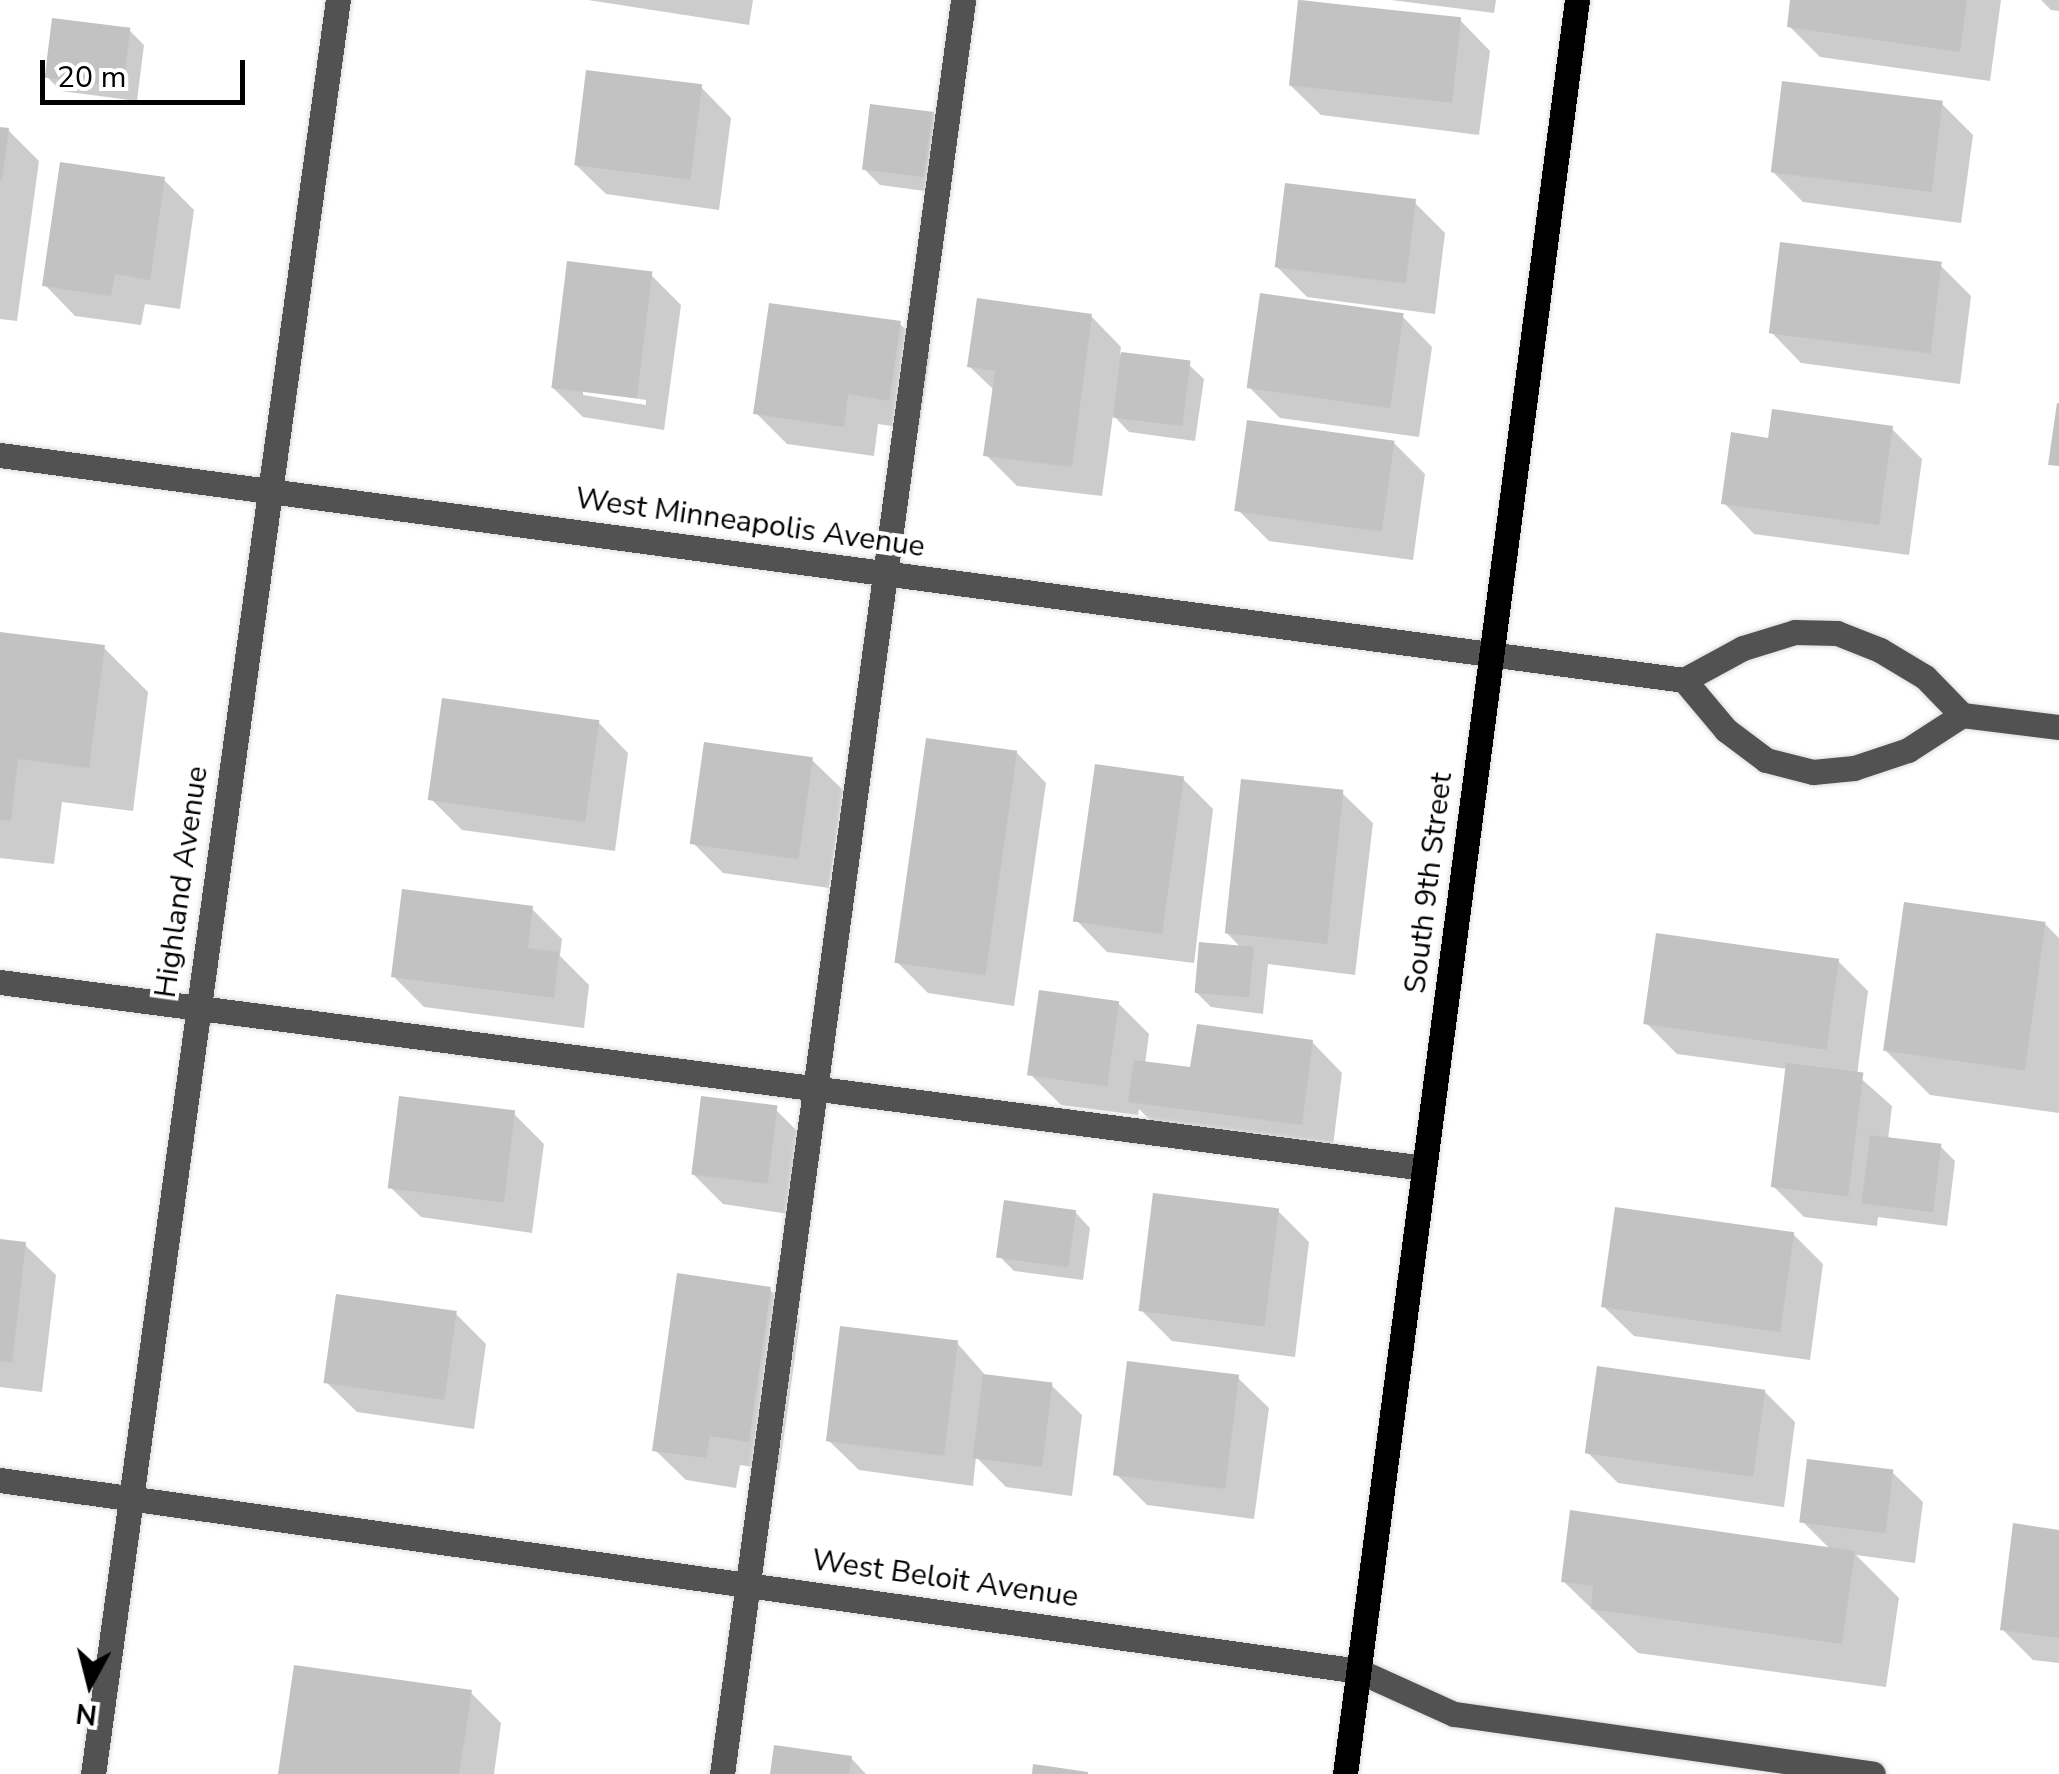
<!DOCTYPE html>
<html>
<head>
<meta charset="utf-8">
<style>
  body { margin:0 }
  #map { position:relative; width:2059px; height:1774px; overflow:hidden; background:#fff; font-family:"Nunito Sans",sans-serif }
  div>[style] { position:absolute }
  .shadow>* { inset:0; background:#0003 }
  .building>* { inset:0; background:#c2c2c2; transform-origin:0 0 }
  .roads { filter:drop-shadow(0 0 2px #dbdbdb) drop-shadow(0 0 2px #dbdbdb) }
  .minor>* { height:25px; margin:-12.5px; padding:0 12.5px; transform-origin:12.5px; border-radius:12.5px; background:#525252 }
  .major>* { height:25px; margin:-12.5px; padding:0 12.5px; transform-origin:12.5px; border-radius:12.5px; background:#000 }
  span { translate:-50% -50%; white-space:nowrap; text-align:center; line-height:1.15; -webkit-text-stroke:8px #fff; paint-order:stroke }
  .street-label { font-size:30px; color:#000 }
  .north { position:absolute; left:40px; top:1634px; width:100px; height:100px; -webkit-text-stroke:8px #fff; paint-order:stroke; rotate:187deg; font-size:28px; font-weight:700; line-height:40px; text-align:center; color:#000 }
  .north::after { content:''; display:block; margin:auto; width:35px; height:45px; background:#000; clip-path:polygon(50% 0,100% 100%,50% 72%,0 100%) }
  .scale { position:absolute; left:40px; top:60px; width:205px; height:45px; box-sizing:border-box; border:5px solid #000; border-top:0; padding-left:12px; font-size:30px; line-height:35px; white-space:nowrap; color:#000; -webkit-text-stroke:8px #fff; paint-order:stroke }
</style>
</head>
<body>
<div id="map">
  <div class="shadow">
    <div style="clip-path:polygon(588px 0,753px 0,749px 25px)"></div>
    <div style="clip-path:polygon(1301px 0,1460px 20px,1490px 51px,1479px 135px,1321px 115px,1290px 85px)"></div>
    <div style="clip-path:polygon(1391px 0,1496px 0,1494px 13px)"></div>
    <div style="clip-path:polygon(1793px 0,2001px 0,1990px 81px,1820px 57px,1789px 26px)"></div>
    <div style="clip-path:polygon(2041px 0,2059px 0,2059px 11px,2051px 10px)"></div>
    <div style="clip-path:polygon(129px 30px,144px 45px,137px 101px,61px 91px,46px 76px)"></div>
    <div style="clip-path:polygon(701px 87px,731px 118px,719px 210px,606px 194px,575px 164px)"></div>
    <div style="clip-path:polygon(1942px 104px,1973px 135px,1961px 223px,1803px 202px,1772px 171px)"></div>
    <div style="clip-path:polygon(934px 115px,949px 130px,940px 193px,880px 185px,864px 169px)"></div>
    <div style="clip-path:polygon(0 129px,8px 130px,39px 161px,17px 321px,0 319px)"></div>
    <div style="clip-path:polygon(163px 179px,194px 210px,180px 309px,145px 304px,141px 325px,75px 316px,45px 285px)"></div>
    <div style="clip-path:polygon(1415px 203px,1445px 233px,1435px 314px,1307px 297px,1276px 266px)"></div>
    <div style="clip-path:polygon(1940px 265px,1971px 296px,1960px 384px,1801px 363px,1771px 332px)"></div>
    <div style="clip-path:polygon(evenodd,651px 275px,681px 305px,664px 430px,583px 417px,552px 387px,651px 275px,583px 390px,646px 400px,646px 405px,583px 395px,583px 390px)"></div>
    <div style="clip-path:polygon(1091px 316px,1121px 347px,1120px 354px,1188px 364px,1204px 379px,1195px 441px,1129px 432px,1113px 415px,1102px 496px,1017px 486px,986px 455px,995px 391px,970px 367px)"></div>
    <div style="clip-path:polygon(1402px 316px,1432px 347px,1419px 437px,1280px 418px,1249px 387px)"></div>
    <div style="clip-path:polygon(900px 324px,930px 354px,919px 430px,878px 424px,874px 456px,787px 444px,756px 413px)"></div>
    <div style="clip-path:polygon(1891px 428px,1922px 459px,1909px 555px,1754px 534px,1724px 503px,1770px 441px)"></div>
    <div style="clip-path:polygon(1394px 443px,1425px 474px,1413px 560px,1269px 541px,1238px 510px)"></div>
    <div style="clip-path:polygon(0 635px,104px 648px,148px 692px,133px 811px,62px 802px,54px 864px,0 858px)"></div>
    <div style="clip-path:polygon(598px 722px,628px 753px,615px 851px,462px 830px,431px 799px)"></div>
    <div style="clip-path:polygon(1016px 752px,1046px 783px,1014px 1006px,928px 993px,897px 962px)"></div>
    <div style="clip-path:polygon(812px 760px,843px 790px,829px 888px,723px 873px,693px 843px)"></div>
    <div style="clip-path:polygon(1183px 779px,1213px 809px,1194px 963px,1107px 952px,1077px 921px)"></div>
    <div style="clip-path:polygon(1342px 793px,1373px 823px,1355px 975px,1268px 964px,1263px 1014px,1211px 1007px,1196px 992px,1242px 949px,1226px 932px)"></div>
    <div style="clip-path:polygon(531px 908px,562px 939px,560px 956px,589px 985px,584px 1028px,424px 1007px,393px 976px)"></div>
    <div style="clip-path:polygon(2045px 924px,2059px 938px,2059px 1113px,1930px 1095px,1885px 1050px)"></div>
    <div style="clip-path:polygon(1838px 961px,1868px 991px,1857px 1075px,1892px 1106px,1888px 1140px,1940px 1146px,1955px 1161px,1947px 1226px,1878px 1217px,1877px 1226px,1804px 1217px,1773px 1186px,1788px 1069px,1677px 1054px,1646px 1023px)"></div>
    <div style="clip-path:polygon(1118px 1003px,1149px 1034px,1145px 1064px,1192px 1070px,1312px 1042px,1342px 1073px,1332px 1154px,1162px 1132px,1139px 1109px,1138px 1115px,1061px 1105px,1030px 1074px)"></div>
    <div style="clip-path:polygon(775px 1109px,806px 1140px,796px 1215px,723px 1204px,692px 1173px)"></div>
    <div style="clip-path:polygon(514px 1114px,544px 1144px,532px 1233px,421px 1217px,390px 1187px)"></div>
    <div style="clip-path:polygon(1278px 1211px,1309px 1242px,1295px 1357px,1172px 1341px,1141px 1310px)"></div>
    <div style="clip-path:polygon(1075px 1212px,1090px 1228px,1083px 1280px,1014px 1271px,999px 1256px)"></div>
    <div style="clip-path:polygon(1793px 1234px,1823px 1264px,1810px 1360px,1634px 1336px,1603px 1306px)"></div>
    <div style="clip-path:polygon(0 1242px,25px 1245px,56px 1275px,42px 1392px,0 1387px)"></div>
    <div style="clip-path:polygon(769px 1289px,800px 1320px,779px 1471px,740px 1465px,736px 1488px,686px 1480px,655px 1450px)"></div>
    <div style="clip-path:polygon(456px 1314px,486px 1344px,474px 1429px,357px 1412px,326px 1382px)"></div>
    <div style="clip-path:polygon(957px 1343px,987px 1377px,1051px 1385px,1082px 1415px,1072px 1496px,1006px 1487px,976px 1457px,973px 1486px,859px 1470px,828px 1440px)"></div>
    <div style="clip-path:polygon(1238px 1378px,1269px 1408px,1254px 1519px,1147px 1505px,1116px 1474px)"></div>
    <div style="clip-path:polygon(1764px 1391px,1795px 1422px,1784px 1507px,1618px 1483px,1587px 1452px)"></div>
    <div style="clip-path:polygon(1892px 1472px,1923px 1502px,1915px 1563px,1856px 1555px,1899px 1598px,1886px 1687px,1638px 1653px,1563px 1581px,1831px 1550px,1802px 1521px)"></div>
    <div style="clip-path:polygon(2059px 1532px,2059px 1663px,2033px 1660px,2002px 1629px)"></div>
    <div style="clip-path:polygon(470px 1692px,501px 1723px,494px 1774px,281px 1774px)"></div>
    <div style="clip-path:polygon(851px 1758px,866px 1774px,772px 1774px)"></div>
  </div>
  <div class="building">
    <div style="left:1298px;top:0;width:164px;height:86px;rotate:6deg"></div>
    <div style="clip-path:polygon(1790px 0,1967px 0,1960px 52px,1787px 27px)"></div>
    <div style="left:52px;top:18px;width:79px;height:60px;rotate:7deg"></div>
    <div style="left:586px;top:70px;width:117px;height:96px;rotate:7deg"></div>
    <div style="left:1782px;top:81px;width:162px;height:92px;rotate:7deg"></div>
    <div style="left:870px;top:104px;width:65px;height:66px;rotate:7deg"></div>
    <div style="clip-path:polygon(0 127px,9px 128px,2px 180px,0 179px)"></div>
    <div style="clip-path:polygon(60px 162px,165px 177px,150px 280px,115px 274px,111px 296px,42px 286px)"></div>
    <div style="left:1285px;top:183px;width:132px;height:85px;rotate:7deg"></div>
    <div style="left:1780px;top:242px;width:163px;height:92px;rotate:7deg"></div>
    <div style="left:567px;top:261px;width:86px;height:128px;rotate:7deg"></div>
    <div style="left:1260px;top:293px;width:145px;height:96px;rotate:8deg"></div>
    <div style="clip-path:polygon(977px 298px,1092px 314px,1072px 467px,983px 456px,995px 371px,967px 367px)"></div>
    <div style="clip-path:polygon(769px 303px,901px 321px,889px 401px,848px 394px,844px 427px,753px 414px)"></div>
    <div style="left:1121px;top:352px;width:70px;height:66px;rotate:7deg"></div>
    <div style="clip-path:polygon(2057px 403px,2059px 403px,2059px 466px,2048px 465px)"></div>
    <div style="clip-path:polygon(1772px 409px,1893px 426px,1879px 525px,1721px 504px,1731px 432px,1768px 438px)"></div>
    <div style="left:1247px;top:420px;width:149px;height:92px;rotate:8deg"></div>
    <div style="clip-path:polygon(0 632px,105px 645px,89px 768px,18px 759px,11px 821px,0 820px)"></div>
    <div style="left:442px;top:698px;width:159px;height:103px;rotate:8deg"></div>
    <div style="left:926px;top:738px;width:92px;height:227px;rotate:8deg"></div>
    <div style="left:704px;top:742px;width:110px;height:103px;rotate:8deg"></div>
    <div style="left:1095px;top:764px;width:90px;height:159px;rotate:8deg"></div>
    <div style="left:1241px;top:779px;width:103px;height:155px;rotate:6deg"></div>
    <div style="clip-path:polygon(402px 889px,533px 906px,528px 948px,559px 952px,554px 998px,391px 977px)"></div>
    <div style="left:1904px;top:902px;width:143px;height:150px;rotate:8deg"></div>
    <div style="left:1656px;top:933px;width:185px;height:92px;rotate:8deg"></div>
    <div style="left:1199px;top:942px;width:55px;height:51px;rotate:5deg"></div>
    <div style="left:1039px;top:990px;width:81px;height:86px;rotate:8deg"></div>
    <div style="clip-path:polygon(1197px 1024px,1313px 1040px,1302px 1125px,1128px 1102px,1134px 1060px,1190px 1067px)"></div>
    <div style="left:1786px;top:1063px;width:78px;height:125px;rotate:7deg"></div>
    <div style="left:399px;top:1096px;width:117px;height:93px;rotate:7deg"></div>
    <div style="left:701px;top:1096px;width:77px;height:79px;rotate:7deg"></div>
    <div style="left:1870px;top:1135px;width:72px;height:69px;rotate:7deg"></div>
    <div style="left:1153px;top:1193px;width:127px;height:119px;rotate:7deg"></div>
    <div style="left:1004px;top:1200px;width:73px;height:58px;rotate:8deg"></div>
    <div style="left:1615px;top:1207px;width:181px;height:101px;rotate:8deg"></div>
    <div style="clip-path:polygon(0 1239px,26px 1242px,12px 1363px,0 1361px)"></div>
    <div style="clip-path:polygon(677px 1273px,771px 1287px,749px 1442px,710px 1436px,706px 1458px,652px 1451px)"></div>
    <div style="left:336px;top:1294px;width:122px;height:90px;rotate:8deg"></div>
    <div style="left:840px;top:1326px;width:119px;height:116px;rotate:7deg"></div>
    <div style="left:1127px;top:1361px;width:113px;height:115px;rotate:7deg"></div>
    <div style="left:1597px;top:1366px;width:170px;height:88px;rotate:8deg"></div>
    <div style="left:983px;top:1374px;width:70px;height:85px;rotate:7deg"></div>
    <div style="left:1807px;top:1459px;width:87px;height:64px;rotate:7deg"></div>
    <div style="clip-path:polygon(1570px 1510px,1855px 1551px,1842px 1644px,1591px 1609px,1593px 1586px,1561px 1582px)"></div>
    <div style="clip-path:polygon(2013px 1523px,2059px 1530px,2059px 1638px,2000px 1630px)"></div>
    <div style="clip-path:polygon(294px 1665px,472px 1690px,459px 1774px,278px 1774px)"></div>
    <div style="clip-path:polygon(774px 1745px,852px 1756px,849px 1774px,770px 1774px)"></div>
    <div style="clip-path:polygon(1033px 1764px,1088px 1772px,1088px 1774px,1032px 1774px)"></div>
  </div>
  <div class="roads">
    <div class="minor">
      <div style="left:0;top:455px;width:1699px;rotate:7.61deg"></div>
      <div style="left:1684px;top:680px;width:67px;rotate:-28.5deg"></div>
      <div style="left:1743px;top:648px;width:54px;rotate:-17.1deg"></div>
      <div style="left:1795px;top:632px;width:42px;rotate:1.4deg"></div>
      <div style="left:1837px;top:633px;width:46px;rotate:21.6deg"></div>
      <div style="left:1880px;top:650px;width:52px;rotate:31deg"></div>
      <div style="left:1925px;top:677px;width:53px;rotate:45.8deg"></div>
      <div style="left:1962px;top:715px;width:98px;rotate:7.1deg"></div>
      <div style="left:1684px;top:680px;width:65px;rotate:50deg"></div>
      <div style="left:1726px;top:730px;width:50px;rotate:36.9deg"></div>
      <div style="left:1766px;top:760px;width:49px;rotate:14.3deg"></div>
      <div style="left:1813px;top:772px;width:41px;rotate:-5.6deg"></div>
      <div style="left:1854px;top:768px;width:57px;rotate:-18.4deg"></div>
      <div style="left:1908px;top:750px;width:64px;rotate:-32.9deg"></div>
      <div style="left:0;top:982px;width:1436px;rotate:7.44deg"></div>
      <div style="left:0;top:1480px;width:1372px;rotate:8deg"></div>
      <div style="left:1359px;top:1671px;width:104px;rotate:24.4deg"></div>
      <div style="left:1454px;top:1714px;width:423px;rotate:8.1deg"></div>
      <div style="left:93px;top:1774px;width:1791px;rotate:-82.14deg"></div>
      <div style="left:722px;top:1774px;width:1790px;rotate:-82.26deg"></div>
    </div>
    <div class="major">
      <div style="left:1345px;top:1774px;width:1789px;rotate:-82.55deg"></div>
    </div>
  </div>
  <div class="street-label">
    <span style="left:750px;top:523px;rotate:8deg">West Minneapolis Avenue</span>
    <span style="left:182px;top:882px;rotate:-82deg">Highland Avenue</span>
    <span style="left:1429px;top:883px;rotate:-83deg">South 9th Street</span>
    <span style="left:945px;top:1579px;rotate:8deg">West Beloit Avenue</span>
  </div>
  <div class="north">N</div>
  <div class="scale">20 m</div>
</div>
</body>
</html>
